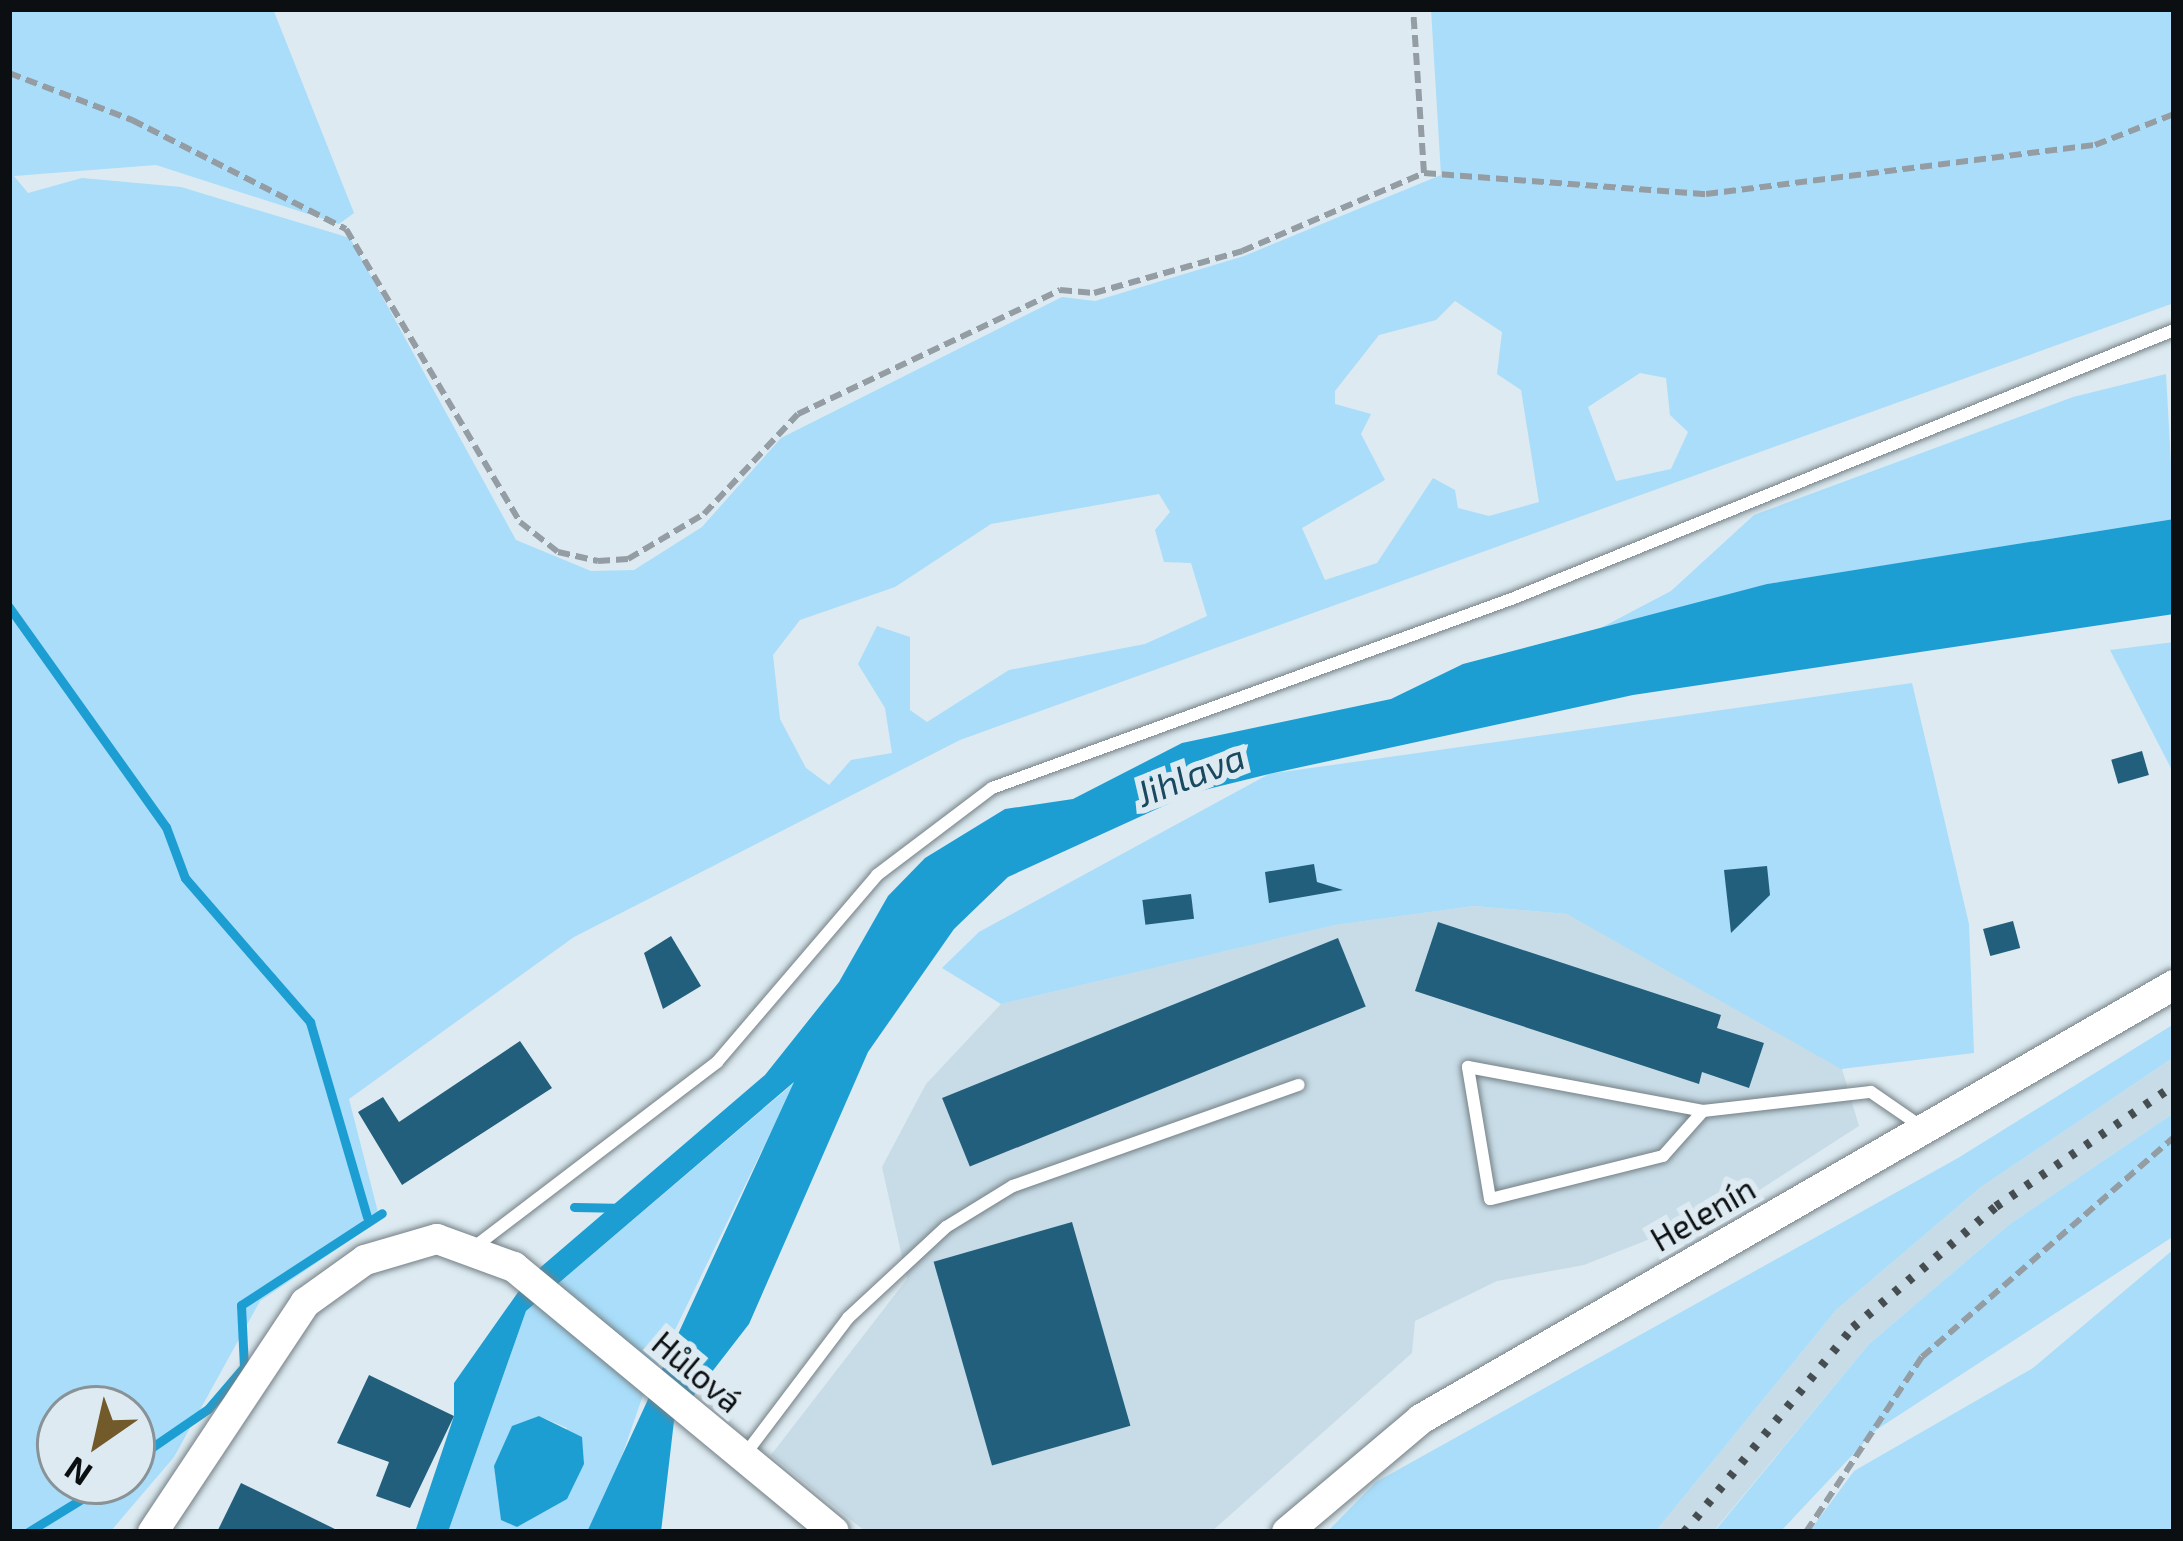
<!DOCTYPE html>
<html>
<head>
<meta charset="utf-8">
<style>
  body { margin:0 }
  #map { position:relative; width:2183px; height:1541px; overflow:hidden; background:#ddeaf1; font-family:"Exo 2",sans-serif }
  div>[style] { position:absolute }
  .built>* { inset:0; background:#c8dce7 }
  .green>* { inset:0; background:#a9ddf9 }
  .water>* { inset:0; background:#1d9ed3 }
  .stream>* { height:9px; margin:-4.5px; padding:0 4.5px; transform-origin:4.5px; border-radius:4.5px; background:#1d9ed3 }
  .building>* { inset:0; background:#225f7c; transform-origin:0 0 }
  .path>* { height:6px; margin-top:-3px; transform-origin:0; background:repeating-linear-gradient(90deg,#949da3 0 12px,transparent 0 18px) }
  .roads { filter:drop-shadow(0 0 3px #748086) drop-shadow(0 0 3px #748086) }
  .service>* { height:12px; margin:-6px; padding:0 6px; transform-origin:6px; border-radius:6px; background:#fff }
  .tertiary>* { height:30px; margin:-15px; padding:0 15px; transform-origin:15px; border-radius:15px; background:#fff }
  .rail>* { height:9px; margin-top:-4.5px; transform-origin:0; background:repeating-linear-gradient(90deg,#464d50 0 6px,transparent 0 18px) }
  span { translate:-50% -50%; white-space:nowrap; text-align:center; line-height:1.15; -webkit-text-stroke:12px #ddeaf1; paint-order:stroke }
  .street-label { font-size:33px; color:#0b0f11 }
  .water-label { font-size:36px; color:#19495f; font-style:italic }
  .frame { position:absolute; inset:0; border:12px solid #0b0f11; pointer-events:none }
  .north { position:absolute; left:36px; top:1385px; width:120px; height:120px; box-sizing:border-box; background:#ddeaf1; border:3px solid #899297; border-radius:50%; rotate:214deg; font-size:33px; font-weight:700; line-height:48px; text-align:center; color:#0b0f11 }
  .north::after { content:''; display:block; margin:auto; width:42px; height:54px; background:#725a2a; clip-path:polygon(50% 0,100% 100%,50% 72%,0 100%) }
</style>
</head>
<body>
<div id="map">
  <div class="built">
    <div style="clip-path:polygon(1474px 906px,1567px 914px,1644px 949px,1842px 1069px,1859px 1126px,1736px 1205px,1584px 1265px,1497px 1281px,1415px 1321px,1412px 1353px,1211px 1532px,866px 1532px,771px 1455px,907px 1279px,882px 1167px,926px 1084px,1001px 1004px,1334px 925px)"></div>
    <div style="clip-path:polygon(2174px 1057px,2174px 1113px,2010px 1224px,1869px 1344px,1713px 1532px,1655px 1532px,1836px 1310px,1981px 1187px)"></div>
  </div>
  <div class="green">
    <div style="clip-path:polygon(evenodd,9px 9px,273px 9px,354px 213px,339px 224px,156px 165px,14px 176px,28px 193px,82px 178px,181px 187px,350px 238px,516px 540px,591px 571px,634px 570px,702px 527px,781px 438px,1062px 297px,1095px 301px,1244px 256px,1441px 175px,1431px 9px,2174px 9px,2174px 303px,960px 740px,574px 937px,349px 1099px,380px 1220px,260px 1301px,174px 1457px,110px 1532px,9px 1532px,9px 9px,1455px 301px,1502px 332px,1497px 374px,1521px 390px,1539px 502px,1489px 516px,1458px 508px,1455px 490px,1433px 478px,1377px 563px,1325px 580px,1302px 528px,1385px 480px,1361px 434px,1371px 414px,1335px 404px,1335px 391px,1379px 335px,1436px 320px,1455px 301px,9px 9px,1640px 373px,1666px 378px,1670px 415px,1688px 432px,1671px 469px,1616px 481px,1588px 407px,1640px 373px,9px 9px,1159px 494px,1170px 512px,1155px 530px,1164px 562px,1191px 563px,1207px 616px,1145px 644px,1009px 670px,927px 722px,910px 710px,910px 637px,877px 626px,858px 664px,885px 708px,892px 753px,851px 760px,829px 785px,806px 768px,780px 719px,773px 655px,800px 620px,895px 587px,991px 524px,1159px 494px,9px 9px,132px 1409px,132px 1481px,60px 1481px,60px 1409px,132px 1409px)"></div>
    <div style="clip-path:polygon(2166px 374px,2174px 519px,1768px 584px,1574px 642px,1671px 591px,1754px 515px,2073px 397px)"></div>
    <div style="clip-path:polygon(2174px 642px,2174px 774px,2110px 650px)"></div>
    <div style="clip-path:polygon(1912px 683px,1969px 924px,1974px 1053px,1841px 1069px,1567px 914px,1474px 906px,1335px 925px,1001px 1004px,942px 968px,979px 932px,1269px 774px)"></div>
    <div style="clip-path:polygon(2174px 1024px,2174px 1057px,1981px 1187px,1836px 1310px,1655px 1532px,1327px 1532px,1376px 1482px,1958px 1158px)"></div>
    <div style="clip-path:polygon(evenodd,795px 1082px,642px 1398px,600px 1519px,587px 1532px,448px 1532px,526px 1311px,795px 1082px,539px 1416px,567px 1428px,536px 1515px,517px 1527px,502px 1520px,494px 1466px,539px 1416px)"></div>
    <div style="clip-path:polygon(2174px 1113px,2174px 1236px,1876px 1430px,1780px 1532px,1714px 1532px,1869px 1344px,2010px 1224px)"></div>
    <div style="clip-path:polygon(2174px 1249px,2174px 1532px,1809px 1532px,1854px 1471px,2033px 1368px)"></div>
  </div>
  <div class="water">
    <div style="clip-path:polygon(2174px 519px,2174px 614px,1633px 695px,1269px 774px,1192px 793px,1008px 877px,954px 929px,868px 1052px,749px 1324px,674px 1421px,661px 1532px,587px 1532px,794px 1082px,526px 1311px,448px 1532px,415px 1532px,454px 1416px,454px 1383px,528px 1278px,765px 1075px,839px 982px,888px 896px,925px 858px,1005px 809px,1073px 799px,1182px 743px,1391px 699px,1463px 664px,1767px 584px)"></div>
    <div style="clip-path:polygon(539px 1416px,582px 1437px,584px 1464px,567px 1499px,517px 1527px,501px 1520px,494px 1466px,512px 1426px)"></div>
  </div>
  <div class="stream">
    <div style="left:9px;top:607px;width:270px;rotate:54.5deg"></div>
    <div style="left:166px;top:827px;width:54px;rotate:69.6deg"></div>
    <div style="left:185px;top:878px;width:191px;rotate:49deg"></div>
    <div style="left:310px;top:1022px;width:203px;rotate:73.7deg"></div>
    <div style="left:574px;top:1207px;width:54px;rotate:1.1deg"></div>
    <div style="left:132px;top:1461px;width:92px;rotate:-34.4deg"></div>
    <div style="left:208px;top:1409px;width:55px;rotate:-49.4deg"></div>
    <div style="left:244px;top:1367px;width:62px;rotate:-92.8deg"></div>
    <div style="left:241px;top:1305px;width:168px;rotate:-33.1deg"></div>
    <div style="left:28px;top:1532px;width:97px;rotate:-31.6deg"></div>
  </div>
  <div class="building">
    <div style="left:2142px;top:751px;width:25px;height:32px;rotate:74deg"></div>
    <div style="clip-path:polygon(1314px 864px,1317px 882px,1343px 890px,1269px 903px,1265px 872px)"></div>
    <div style="clip-path:polygon(1767px 866px,1770px 895px,1731px 933px,1724px 870px)"></div>
    <div style="left:1191px;top:894px;width:25px;height:49px;rotate:83deg"></div>
    <div style="left:2013px;top:921px;width:28px;height:31px;rotate:75deg"></div>
    <div style="clip-path:polygon(1438px 922px,1721px 1015px,1717px 1028px,1764px 1043px,1749px 1088px,1702px 1072px,1699px 1084px,1415px 991px)"></div>
    <div style="clip-path:polygon(671px 936px,701px 986px,663px 1009px,644px 953px)"></div>
    <div style="left:1338px;top:938px;width:74px;height:427px;rotate:68deg"></div>
    <div style="clip-path:polygon(520px 1041px,552px 1088px,402px 1185px,358px 1112px,383px 1097px,399px 1122px)"></div>
    <div style="left:1072px;top:1222px;width:212px;height:144px;rotate:74deg"></div>
    <div style="clip-path:polygon(369px 1375px,454px 1416px,410px 1508px,376px 1496px,389px 1462px,337px 1443px)"></div>
    <div style="clip-path:polygon(241px 1483px,341px 1532px,217px 1532px)"></div>
  </div>
  <div class="path">
    <div style="left:9px;top:73px;width:132px;rotate:20.9deg"></div>
    <div style="left:132px;top:120px;width:240px;rotate:27deg"></div>
    <div style="left:346px;top:229px;width:341px;rotate:59.3deg"></div>
    <div style="left:520px;top:522px;width:48px;rotate:38.3deg"></div>
    <div style="left:558px;top:552px;width:41px;rotate:12.7deg"></div>
    <div style="left:598px;top:561px;width:30px;rotate:-4deg"></div>
    <div style="left:628px;top:559px;width:88px;rotate:-30.6deg"></div>
    <div style="left:704px;top:514px;width:137px;rotate:-46.8deg"></div>
    <div style="left:798px;top:414px;width:290px;rotate:-25.3deg"></div>
    <div style="left:1060px;top:290px;width:34px;rotate:5deg"></div>
    <div style="left:1094px;top:293px;width:154px;rotate:-15.8deg"></div>
    <div style="left:1242px;top:251px;width:198px;rotate:-23.2deg"></div>
    <div style="left:1424px;top:173px;width:164px;rotate:-93.8deg"></div>
    <div style="left:1424px;top:173px;width:283px;rotate:4.3deg"></div>
    <div style="left:1706px;top:194px;width:392px;rotate:-7.2deg"></div>
    <div style="left:2095px;top:145px;width:85px;rotate:-21.4deg"></div>
    <div style="left:1806px;top:1532px;width:210px;rotate:-56.5deg"></div>
    <div style="left:1922px;top:1357px;width:335px;rotate:-41.1deg"></div>
  </div>
  <div class="roads">
    <div class="service">
      <div style="left:1703px;top:1111px;width:60px;rotate:131.6deg"></div>
      <div style="left:1663px;top:1156px;width:178px;rotate:166deg"></div>
      <div style="left:1490px;top:1199px;width:134px;rotate:-99.5deg"></div>
      <div style="left:1468px;top:1067px;width:239px;rotate:10.6deg"></div>
      <div style="left:1703px;top:1111px;width:169px;rotate:-6.5deg"></div>
      <div style="left:1871px;top:1092px;width:62px;rotate:34.5deg"></div>
      <div style="left:477px;top:1245px;width:302px;rotate:-37.3deg"></div>
      <div style="left:717px;top:1062px;width:246px;rotate:-49.4deg"></div>
      <div style="left:877px;top:875px;width:144px;rotate:-37.1deg"></div>
      <div style="left:992px;top:788px;width:556px;rotate:-20deg"></div>
      <div style="left:1514px;top:598px;width:712px;rotate:-22.1deg"></div>
      <div style="left:743px;top:1457px;width:174px;rotate:-52.9deg"></div>
      <div style="left:848px;top:1318px;width:134px;rotate:-42.9deg"></div>
      <div style="left:946px;top:1227px;width:79px;rotate:-31.5deg"></div>
      <div style="left:1013px;top:1186px;width:303px;rotate:-19.5deg"></div>
    </div>
    <div class="tertiary">
      <div style="left:153px;top:1532px;width:275px;rotate:-56.4deg"></div>
      <div style="left:305px;top:1303px;width:74px;rotate:-35.6deg"></div>
      <div style="left:365px;top:1260px;width:75px;rotate:-16.3deg"></div>
      <div style="left:437px;top:1239px;width:82px;rotate:20deg"></div>
      <div style="left:514px;top:1267px;width:415px;rotate:39.6deg"></div>
      <div style="left:1287px;top:1532px;width:175px;rotate:-40.1deg"></div>
      <div style="left:1421px;top:1419px;width:869px;rotate:-29.96deg"></div>
    </div>
  </div>
  <div class="rail">
    <div style="left:1684px;top:1532px;width:266px;rotate:-50.5deg"></div>
    <div style="left:1853px;top:1327px;width:187px;rotate:-40.2deg"></div>
    <div style="left:1996px;top:1206px;width:215px;rotate:-34.2deg"></div>
  </div>
  <div class="street-label">
    <span style="left:1703px;top:1214px;rotate:-30deg">Helenín</span>
    <span style="left:697px;top:1372px;rotate:40deg">Hůlová</span>
  </div>
  <div class="water-label">
    <span style="left:1190px;top:774px;rotate:-21deg">Jihlava</span>
  </div>
  <div class="frame"></div>
  <div class="north">N</div>
</div>
</body>
</html>
